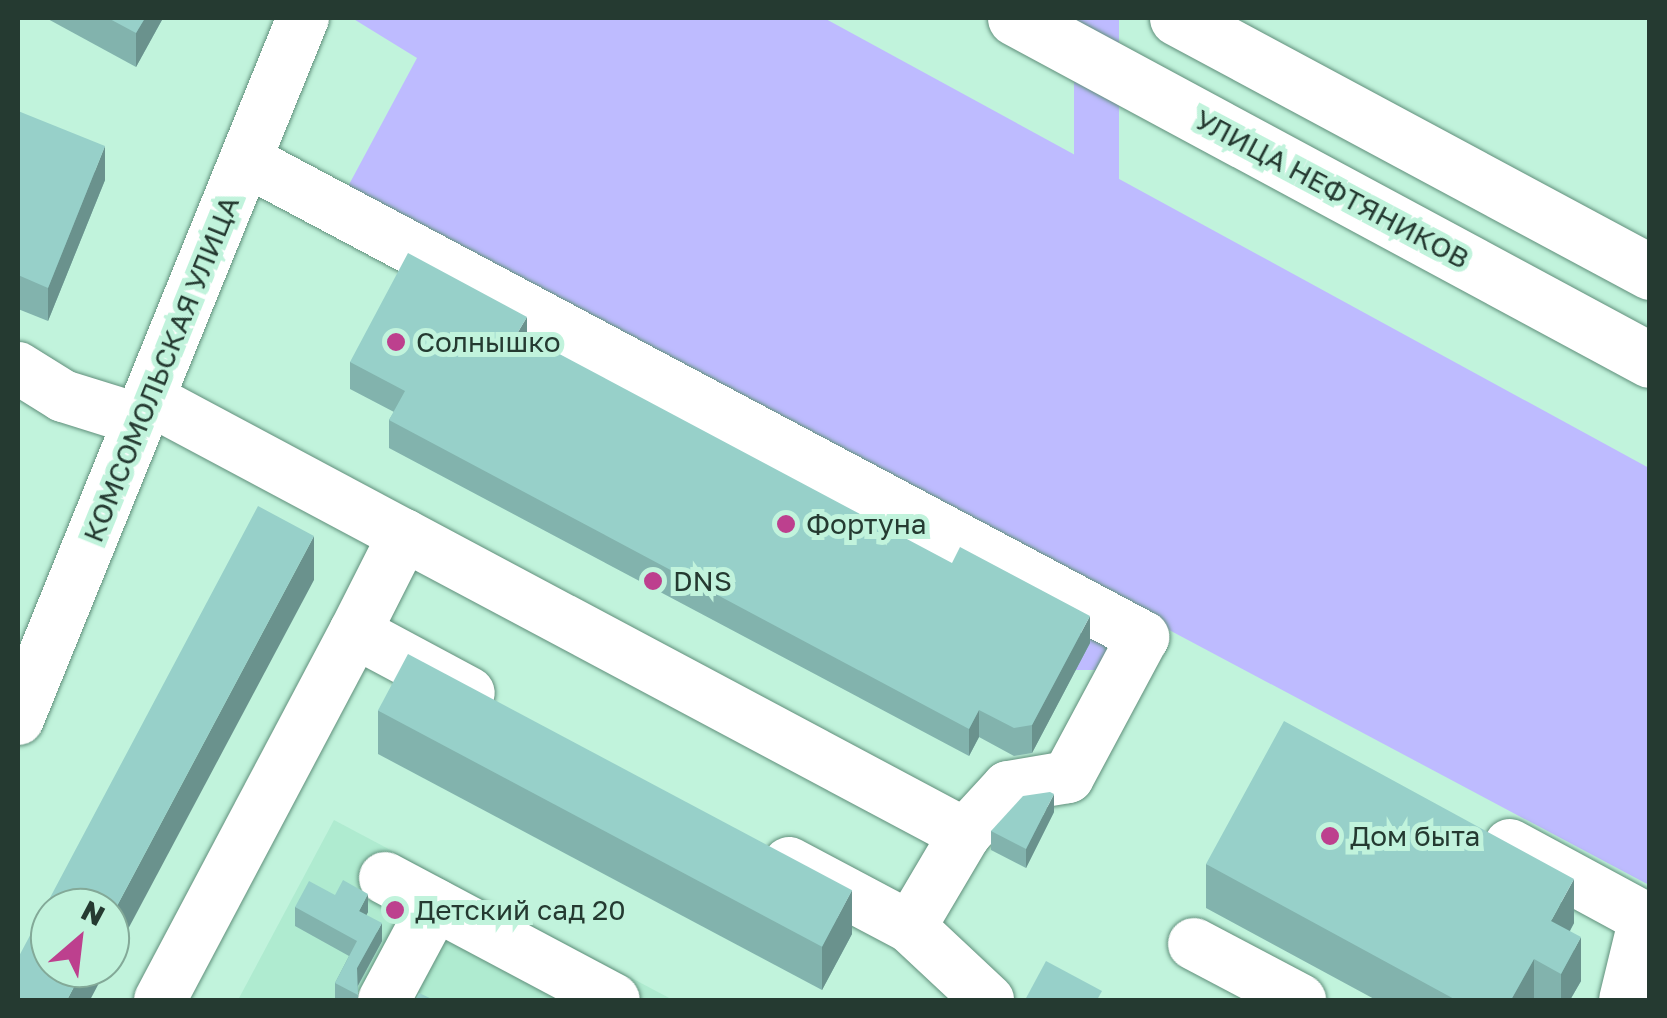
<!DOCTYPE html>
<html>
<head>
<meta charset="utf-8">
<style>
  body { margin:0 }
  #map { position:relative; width:1667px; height:1018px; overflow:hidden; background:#c1f3dc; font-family:"Golos Text",sans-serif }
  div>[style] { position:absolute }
  .built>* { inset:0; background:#afebd0 }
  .green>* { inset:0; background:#bebbff; transform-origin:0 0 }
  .roads { filter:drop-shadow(0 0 2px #608f7b) drop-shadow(0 0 2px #608f7b) }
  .minor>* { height:52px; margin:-26px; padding:0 26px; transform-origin:26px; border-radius:26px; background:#fff }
  .major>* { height:55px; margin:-27.5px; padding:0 27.5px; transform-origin:27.5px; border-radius:27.5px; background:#fff }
  .wall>* { inset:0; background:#82b3ad }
  .shaded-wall>* { inset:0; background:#6a928d }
  .building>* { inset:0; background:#97d0c9; transform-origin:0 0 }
  .dots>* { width:28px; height:28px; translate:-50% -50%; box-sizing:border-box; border:5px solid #c1f3dc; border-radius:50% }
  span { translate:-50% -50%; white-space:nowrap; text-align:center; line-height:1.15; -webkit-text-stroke:10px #c1f3dc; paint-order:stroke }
  .street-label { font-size:28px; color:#253a31 }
  .poi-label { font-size:28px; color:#253a31 }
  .left { translate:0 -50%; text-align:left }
  .frame { position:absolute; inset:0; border:20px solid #253a31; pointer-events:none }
  .north { position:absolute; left:30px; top:888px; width:100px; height:100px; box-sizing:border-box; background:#c1f3dc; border:2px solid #83a998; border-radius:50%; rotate:28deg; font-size:28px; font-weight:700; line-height:40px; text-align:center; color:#253a31 }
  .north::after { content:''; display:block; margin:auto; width:35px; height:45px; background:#bd408e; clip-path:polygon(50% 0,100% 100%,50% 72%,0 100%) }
</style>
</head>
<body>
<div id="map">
  <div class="built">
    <div style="clip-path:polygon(334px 820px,673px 1000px,238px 1000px)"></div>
  </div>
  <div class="green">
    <div style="clip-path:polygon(352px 18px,824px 18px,1649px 468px,1649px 885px,345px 192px,417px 58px)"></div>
    <div style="left:1074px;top:18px;width:45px;height:652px"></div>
  </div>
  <div class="roads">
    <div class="minor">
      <div style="left:247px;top:161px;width:1015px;rotate:27.98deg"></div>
      <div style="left:1143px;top:637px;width:159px;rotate:118.2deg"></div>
      <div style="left:1068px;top:777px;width:61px;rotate:170.5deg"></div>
      <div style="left:1008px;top:787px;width:64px;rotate:132.5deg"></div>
      <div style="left:965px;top:834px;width:108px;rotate:120.6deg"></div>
      <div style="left:18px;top:368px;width:53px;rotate:31.9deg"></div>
      <div style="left:63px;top:396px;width:81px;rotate:17.3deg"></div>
      <div style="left:149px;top:399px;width:289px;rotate:28.1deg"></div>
      <div style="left:404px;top:535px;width:109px;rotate:116.8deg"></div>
      <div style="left:355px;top:632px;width:129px;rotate:28.2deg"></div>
      <div style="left:404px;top:535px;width:636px;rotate:28.06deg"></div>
      <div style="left:18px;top:719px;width:757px;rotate:-67.88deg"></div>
      <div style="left:1510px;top:845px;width:153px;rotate:28.4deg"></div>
      <div style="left:1645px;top:918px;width:84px;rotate:103.7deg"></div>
      <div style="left:789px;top:863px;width:137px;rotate:27.9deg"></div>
      <div style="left:910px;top:927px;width:107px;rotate:43.1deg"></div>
      <div style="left:385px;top:878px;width:259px;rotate:28deg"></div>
      <div style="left:1194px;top:944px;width:120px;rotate:27.8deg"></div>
      <div style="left:160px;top:1000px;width:416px;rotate:-62.1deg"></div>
      <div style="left:384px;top:1000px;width:108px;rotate:-61.8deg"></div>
    </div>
    <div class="major">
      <div style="left:1015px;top:18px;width:721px;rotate:28.31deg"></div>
      <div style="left:1177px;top:18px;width:537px;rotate:28.24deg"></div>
    </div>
  </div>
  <div class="wall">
    <div style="clip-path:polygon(46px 18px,163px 18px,136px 67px)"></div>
    <div style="clip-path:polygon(18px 111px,105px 180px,48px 321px,18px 309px)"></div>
    <div style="clip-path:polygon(527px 337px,1090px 643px,1032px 753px,1014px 756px,979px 737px,969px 756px,389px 448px,389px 420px,394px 412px,350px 389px,350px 362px)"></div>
    <div style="clip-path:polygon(378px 710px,852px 934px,822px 990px,378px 754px)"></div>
    <div style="clip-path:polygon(1054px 812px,1026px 868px,991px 850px,991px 831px)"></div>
    <div style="clip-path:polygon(1206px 864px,1574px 923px,1570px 931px,1581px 981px,1570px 1000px,1376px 1000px,1206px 908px)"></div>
    <div style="clip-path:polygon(295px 907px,368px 912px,366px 915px,382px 941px,358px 986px,358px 1000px,335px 1000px,335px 983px,349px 956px,295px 926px)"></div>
  </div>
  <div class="shaded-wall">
    <div style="clip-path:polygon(145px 18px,163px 18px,136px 67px,136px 33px)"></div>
    <div style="clip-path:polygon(105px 146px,105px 180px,48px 321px,48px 288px)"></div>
    <div style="clip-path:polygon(527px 317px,527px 344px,518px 332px)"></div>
    <div style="clip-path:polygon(314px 536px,314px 580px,110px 963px,110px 919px)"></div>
    <div style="clip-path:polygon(1090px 616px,1090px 643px,1032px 753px,1032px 725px)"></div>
    <div style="clip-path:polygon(979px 710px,979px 737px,969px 756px,969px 729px)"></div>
    <div style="clip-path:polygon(1054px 794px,1054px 812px,1026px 868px,1026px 849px)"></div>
    <div style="clip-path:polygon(1574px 879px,1574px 923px,1551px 965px,1551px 921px)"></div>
    <div style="clip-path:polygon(852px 890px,852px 934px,822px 990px,822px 946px)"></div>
    <div style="clip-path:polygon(368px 894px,368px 912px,359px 929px,359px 911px)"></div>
    <div style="clip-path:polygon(382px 923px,382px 941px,357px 987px,357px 968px)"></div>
    <div style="clip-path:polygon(1581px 937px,1581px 981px,1570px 1000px,1561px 1000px,1561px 974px)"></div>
    <div style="clip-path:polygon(1534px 959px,1534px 1000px,1511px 1000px)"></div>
    <div style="clip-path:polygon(84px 968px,107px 968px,90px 1000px,67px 1000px)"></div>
  </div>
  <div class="building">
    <div style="clip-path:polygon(108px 18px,145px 18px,136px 33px)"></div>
    <div style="clip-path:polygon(18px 111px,105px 146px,48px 288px,18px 275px)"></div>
    <div style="clip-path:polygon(408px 253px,527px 317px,518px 332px,952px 563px,960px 547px,1090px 616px,1032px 725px,1014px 728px,979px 710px,969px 729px,389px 420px,405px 391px,350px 362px)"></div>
    <div style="clip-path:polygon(258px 506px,314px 536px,110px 919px,110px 908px,50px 908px,50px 968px,84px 968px,67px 1000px,18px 1000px,18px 958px)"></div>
    <div style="left:408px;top:654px;width:503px;height:64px;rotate:28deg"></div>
    <div style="clip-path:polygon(1284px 721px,1574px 879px,1551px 921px,1581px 937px,1561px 974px,1534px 959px,1511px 1000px,1456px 1000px,1206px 864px)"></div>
    <div style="clip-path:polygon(1050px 792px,1054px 794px,1026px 849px,991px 831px,1023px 796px)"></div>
    <div style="clip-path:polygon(343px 880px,368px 894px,359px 911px,382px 923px,357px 968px,358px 995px,335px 983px,357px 941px,295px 907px,309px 881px,335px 895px)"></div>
    <div style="clip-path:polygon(1046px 961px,1102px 991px,1097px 1000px,1025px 1000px)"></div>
    <div style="clip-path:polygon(419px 993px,434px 1000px,415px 1000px)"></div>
  </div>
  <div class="dots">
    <div style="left:396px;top:342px;background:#bd408e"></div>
    <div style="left:786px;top:524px;background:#bd408e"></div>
    <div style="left:653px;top:581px;background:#bd408e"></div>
    <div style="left:1330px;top:836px;background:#bd408e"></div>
    <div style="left:395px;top:910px;background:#bd408e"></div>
  </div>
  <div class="street-label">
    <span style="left:1332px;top:189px;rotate:28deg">УЛИЦА НЕФТЯНИКОВ</span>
    <span style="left:161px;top:369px;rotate:-68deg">КОМСОМОЛЬСКАЯ УЛИЦА</span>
  </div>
  <div class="poi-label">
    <span class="left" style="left:416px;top:342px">Солнышко</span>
    <span class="left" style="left:806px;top:524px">Фортуна</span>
    <span class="left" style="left:673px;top:581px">DNS</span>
    <span class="left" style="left:1350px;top:836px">Дом быта</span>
    <span class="left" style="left:415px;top:910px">Детский сад 20</span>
  </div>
  <div class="frame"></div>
  <div class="north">N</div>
</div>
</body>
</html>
